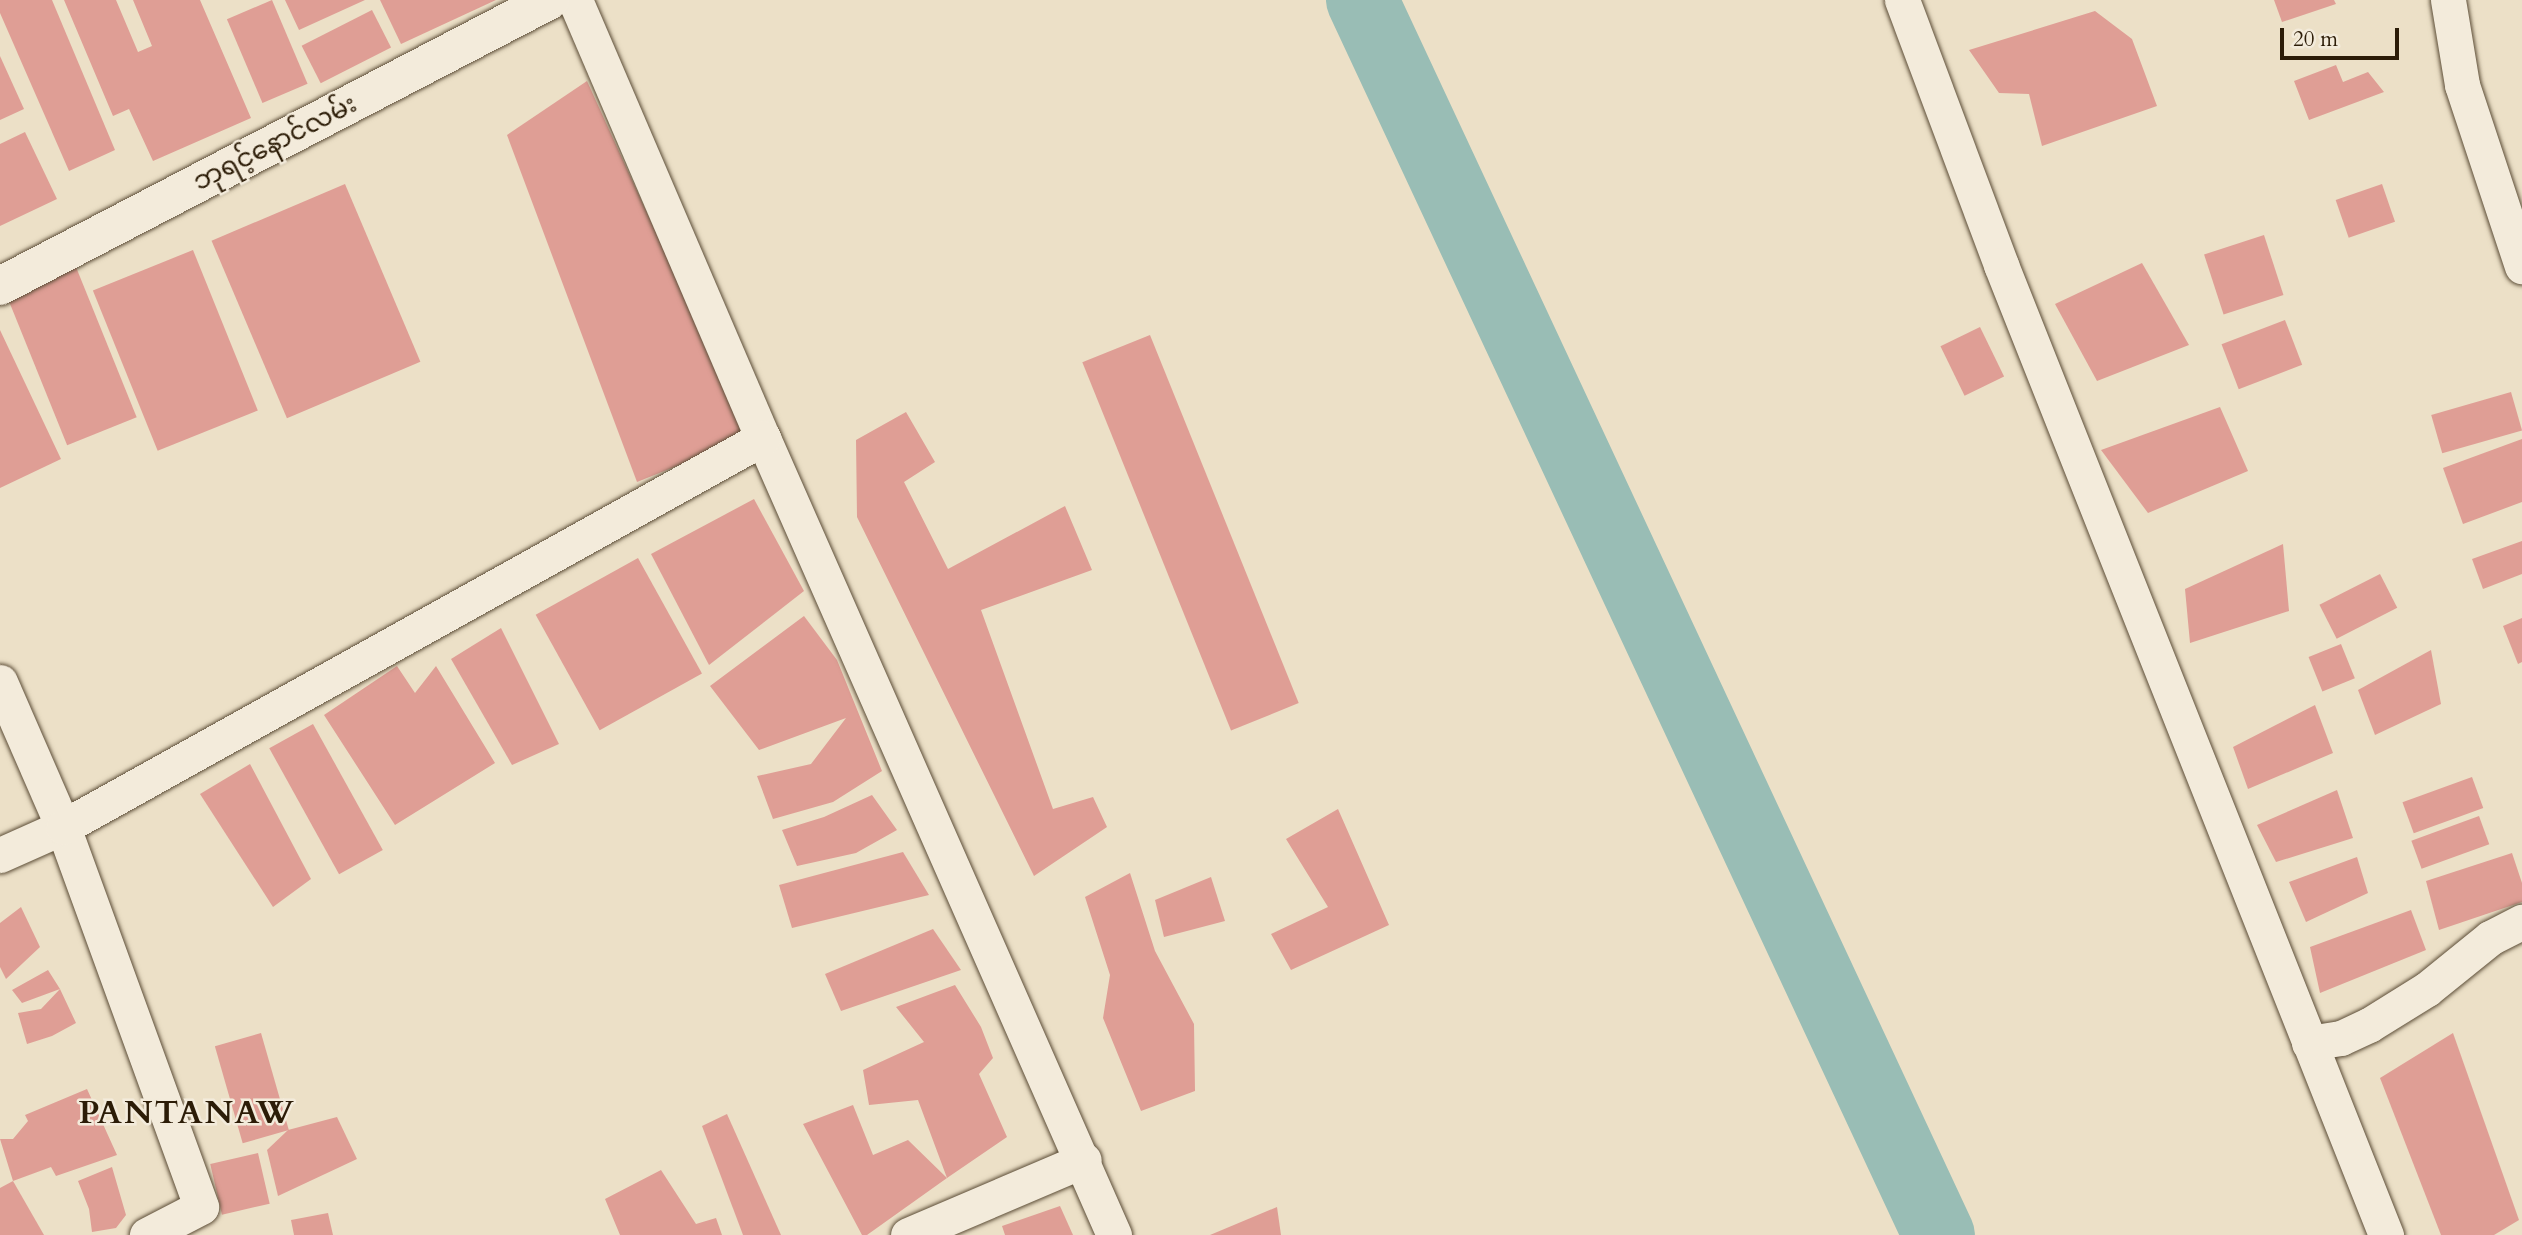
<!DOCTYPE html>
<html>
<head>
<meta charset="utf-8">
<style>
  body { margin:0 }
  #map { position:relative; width:2522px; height:1235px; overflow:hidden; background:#ece0c7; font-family:Cardo,"Noto Sans Myanmar",serif }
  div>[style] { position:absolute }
  .river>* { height:72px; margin:-36px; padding:0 36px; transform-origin:36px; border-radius:36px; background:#99bdb5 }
  .building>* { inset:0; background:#df9e95; transform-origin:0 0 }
  .roads { filter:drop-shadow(0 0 2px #5c4d37) drop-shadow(0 0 2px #5c4d37) }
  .minor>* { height:35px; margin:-17.5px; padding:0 17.5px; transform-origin:17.5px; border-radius:17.5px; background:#f3ebdb }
  .tertiary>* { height:38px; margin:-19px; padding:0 19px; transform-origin:19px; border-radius:19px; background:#f3ebdb }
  span { translate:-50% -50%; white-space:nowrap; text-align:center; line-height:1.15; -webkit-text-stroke:5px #f3ebdb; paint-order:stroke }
  .street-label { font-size:26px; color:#2c1c07 }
  .district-label { font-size:33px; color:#2c1c07; font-weight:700; letter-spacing:2px }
  .scale { position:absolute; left:2280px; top:28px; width:119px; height:32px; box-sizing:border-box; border:4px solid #2c1c07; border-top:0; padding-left:9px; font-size:21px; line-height:24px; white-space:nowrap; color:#2c1c07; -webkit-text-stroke:5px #f3ebdb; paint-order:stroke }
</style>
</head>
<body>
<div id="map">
  <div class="river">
    <div style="left:1362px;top:0;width:1363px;rotate:64.96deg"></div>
  </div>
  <div class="building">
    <div style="clip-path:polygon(0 0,52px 0,115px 150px,69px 171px,0 13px)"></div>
    <div style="clip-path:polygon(64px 0,116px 0,138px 52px,152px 46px,133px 0,200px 0,251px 118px,153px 161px,129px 109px,113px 116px)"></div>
    <div style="left:272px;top:0;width:91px;height:49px;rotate:67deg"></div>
    <div style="clip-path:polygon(285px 0,365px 0,299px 30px)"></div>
    <div style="clip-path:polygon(380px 0,496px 0,401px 44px)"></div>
    <div style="clip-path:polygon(2274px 0,2334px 0,2336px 4px,2282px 22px)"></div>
    <div style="left:372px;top:10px;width:42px;height:79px;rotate:63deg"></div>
    <div style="clip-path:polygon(2095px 11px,2132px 39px,2157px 106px,2042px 146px,2029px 94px,1999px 93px,1969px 50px)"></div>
    <div style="clip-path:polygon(0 56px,24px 109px,0 120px)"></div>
    <div style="clip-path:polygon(2336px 65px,2343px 82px,2368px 72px,2384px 92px,2309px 120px,2294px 81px)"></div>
    <div style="clip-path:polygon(587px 81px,749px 437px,637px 482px,507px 135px)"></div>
    <div style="clip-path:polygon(25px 132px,57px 199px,0 226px,0 144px)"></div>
    <div style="left:345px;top:184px;width:193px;height:145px;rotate:67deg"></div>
    <div style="left:2382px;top:184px;width:40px;height:49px;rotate:71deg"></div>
    <div style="left:2264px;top:235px;width:63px;height:63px;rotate:72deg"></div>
    <div style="left:193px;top:250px;width:173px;height:108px;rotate:68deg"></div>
    <div style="clip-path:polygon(2142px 263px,2189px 345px,2097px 381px,2055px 304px)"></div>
    <div style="left:76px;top:267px;width:162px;height:75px;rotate:68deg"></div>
    <div style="left:2285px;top:320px;width:48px;height:68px;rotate:69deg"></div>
    <div style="left:1980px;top:327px;width:55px;height:44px;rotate:64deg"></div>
    <div style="clip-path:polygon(0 330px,61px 459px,0 488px)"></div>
    <div style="left:1150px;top:335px;width:397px;height:73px;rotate:68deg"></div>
    <div style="left:2511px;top:392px;width:40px;height:83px;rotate:74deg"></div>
    <div style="clip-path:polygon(2220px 407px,2248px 471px,2148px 513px,2101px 450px)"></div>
    <div style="clip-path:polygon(906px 412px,935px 462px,904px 482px,948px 569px,1065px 506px,1092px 570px,981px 610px,1053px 809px,1093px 797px,1107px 827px,1034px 876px,857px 517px,856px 440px)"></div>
    <div style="clip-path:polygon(2522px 439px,2522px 502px,2463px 524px,2443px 468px)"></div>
    <div style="clip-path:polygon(754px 499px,804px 591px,709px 665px,651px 554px)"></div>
    <div style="clip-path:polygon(2522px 541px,2522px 574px,2483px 589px,2472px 559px)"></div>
    <div style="clip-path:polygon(2283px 544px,2289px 611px,2190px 643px,2185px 589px)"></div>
    <div style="left:638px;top:558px;width:132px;height:117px;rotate:61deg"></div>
    <div style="left:2380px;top:574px;width:38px;height:68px;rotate:63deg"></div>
    <div style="clip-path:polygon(804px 616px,837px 660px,882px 771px,833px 802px,773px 819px,757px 776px,811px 764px,846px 718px,759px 750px,710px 686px)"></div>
    <div style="clip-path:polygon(2522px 618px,2522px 662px,2518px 664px,2503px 626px)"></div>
    <div style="clip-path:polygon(501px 628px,559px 744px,512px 765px,451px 659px)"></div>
    <div style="left:2341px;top:644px;width:37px;height:35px;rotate:68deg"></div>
    <div style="clip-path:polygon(2431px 650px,2441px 704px,2375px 735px,2358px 690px)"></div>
    <div style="clip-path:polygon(397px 666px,415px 693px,436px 666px,495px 763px,395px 825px,324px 715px)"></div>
    <div style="clip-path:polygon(2315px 705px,2333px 753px,2248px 789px,2233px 747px)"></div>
    <div style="left:313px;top:724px;width:144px;height:50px;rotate:61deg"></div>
    <div style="clip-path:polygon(250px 764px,311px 879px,273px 907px,200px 794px)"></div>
    <div style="left:2472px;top:777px;width:33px;height:74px;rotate:70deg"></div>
    <div style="clip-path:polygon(2337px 790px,2353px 838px,2276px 862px,2257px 825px)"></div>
    <div style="clip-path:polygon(872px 795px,897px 830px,856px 853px,797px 866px,782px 830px,824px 817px)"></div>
    <div style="clip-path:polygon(1338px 809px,1389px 925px,1291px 970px,1271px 934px,1328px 907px,1286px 839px)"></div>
    <div style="left:2479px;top:816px;width:30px;height:72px;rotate:70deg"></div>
    <div style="clip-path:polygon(903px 852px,929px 895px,792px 928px,779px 885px)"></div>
    <div style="clip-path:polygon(2512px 853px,2522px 883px,2522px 902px,2439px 930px,2426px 881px)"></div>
    <div style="clip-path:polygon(2357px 857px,2368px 893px,2306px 922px,2289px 882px)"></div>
    <div style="clip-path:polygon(1130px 873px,1155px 951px,1194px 1024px,1195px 1091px,1141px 1111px,1103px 1018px,1110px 975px,1085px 897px)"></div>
    <div style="clip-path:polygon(1211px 877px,1225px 921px,1164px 937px,1155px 900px)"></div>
    <div style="clip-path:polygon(21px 907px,40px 947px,6px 979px,0 967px,0 923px)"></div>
    <div style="clip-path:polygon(2411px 910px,2426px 950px,2320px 993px,2310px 947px)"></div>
    <div style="clip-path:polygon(933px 929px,961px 970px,841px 1011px,825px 974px)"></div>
    <div style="clip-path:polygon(48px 970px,60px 989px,76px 1023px,52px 1036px,27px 1044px,18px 1013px,41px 1009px,60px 989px,22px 1003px,12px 990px)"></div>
    <div style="clip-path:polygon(955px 985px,981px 1027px,993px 1058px,979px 1074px,1007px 1137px,947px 1178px,918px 1100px,869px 1105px,863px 1070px,924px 1042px,896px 1007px)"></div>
    <div style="left:261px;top:1033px;width:101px;height:48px;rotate:74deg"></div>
    <div style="clip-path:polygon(2453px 1033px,2519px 1220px,2494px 1235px,2441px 1235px,2380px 1078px)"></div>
    <div style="clip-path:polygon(87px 1089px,117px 1155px,56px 1176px,51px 1167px,13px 1181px,0 1139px,13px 1139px,28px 1121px,25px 1115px)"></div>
    <div style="clip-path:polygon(853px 1105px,873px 1155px,908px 1140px,947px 1178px,867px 1235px,862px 1235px,803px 1124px)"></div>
    <div style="clip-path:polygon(727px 1114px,781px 1235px,743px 1235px,702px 1126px)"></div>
    <div style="clip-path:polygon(337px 1117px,357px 1159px,278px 1196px,267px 1150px,288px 1130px)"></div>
    <div style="left:258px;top:1153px;width:52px;height:49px;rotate:77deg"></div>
    <div style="clip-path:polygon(112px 1167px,126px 1215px,116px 1228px,92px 1232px,89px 1209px,78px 1181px)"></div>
    <div style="clip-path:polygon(661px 1170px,696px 1224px,716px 1218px,722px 1235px,620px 1235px,605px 1199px)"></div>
    <div style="clip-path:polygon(13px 1181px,44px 1235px,0 1235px,0 1188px)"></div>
    <div style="clip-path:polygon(1060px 1206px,1073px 1235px,1005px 1235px,1002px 1226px)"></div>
    <div style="clip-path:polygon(1277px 1207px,1281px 1235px,1210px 1235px)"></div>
    <div style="clip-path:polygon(328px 1213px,333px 1235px,294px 1235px,291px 1220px)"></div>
  </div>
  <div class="roads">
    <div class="minor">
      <div style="left:575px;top:0;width:477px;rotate:66.8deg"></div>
      <div style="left:763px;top:438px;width:871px;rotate:66.23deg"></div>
      <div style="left:1902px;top:0;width:283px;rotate:69.5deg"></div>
      <div style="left:2001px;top:265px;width:1044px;rotate:68.35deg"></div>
      <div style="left:2448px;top:0;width:86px;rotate:80.6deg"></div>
      <div style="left:2462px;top:85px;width:191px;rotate:71.7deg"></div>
      <div style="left:0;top:682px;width:158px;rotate:66.5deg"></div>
      <div style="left:63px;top:827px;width:404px;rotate:70deg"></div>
      <div style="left:201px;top:1207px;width:61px;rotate:152.6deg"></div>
      <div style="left:0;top:855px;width:69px;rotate:-24deg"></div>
      <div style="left:63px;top:827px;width:801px;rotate:-29.06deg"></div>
      <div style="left:2309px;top:1043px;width:32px;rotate:-9deg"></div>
      <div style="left:2341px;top:1038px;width:31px;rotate:-25deg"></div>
      <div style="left:2369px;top:1025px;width:68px;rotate:-31.8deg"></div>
      <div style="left:2427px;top:989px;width:81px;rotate:-39deg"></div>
      <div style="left:2490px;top:938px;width:36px;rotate:-27deg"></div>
      <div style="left:908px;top:1235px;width:191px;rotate:-23.1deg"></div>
    </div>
    <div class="tertiary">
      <div style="left:0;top:286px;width:620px;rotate:-27.47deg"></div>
    </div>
  </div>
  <div class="street-label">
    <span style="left:275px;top:143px;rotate:-27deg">ဘုရင့်နောင်လမ်း</span>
  </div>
  <div class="district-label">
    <span style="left:187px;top:1113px">PANTANAW</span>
  </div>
  <div class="scale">20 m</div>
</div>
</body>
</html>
